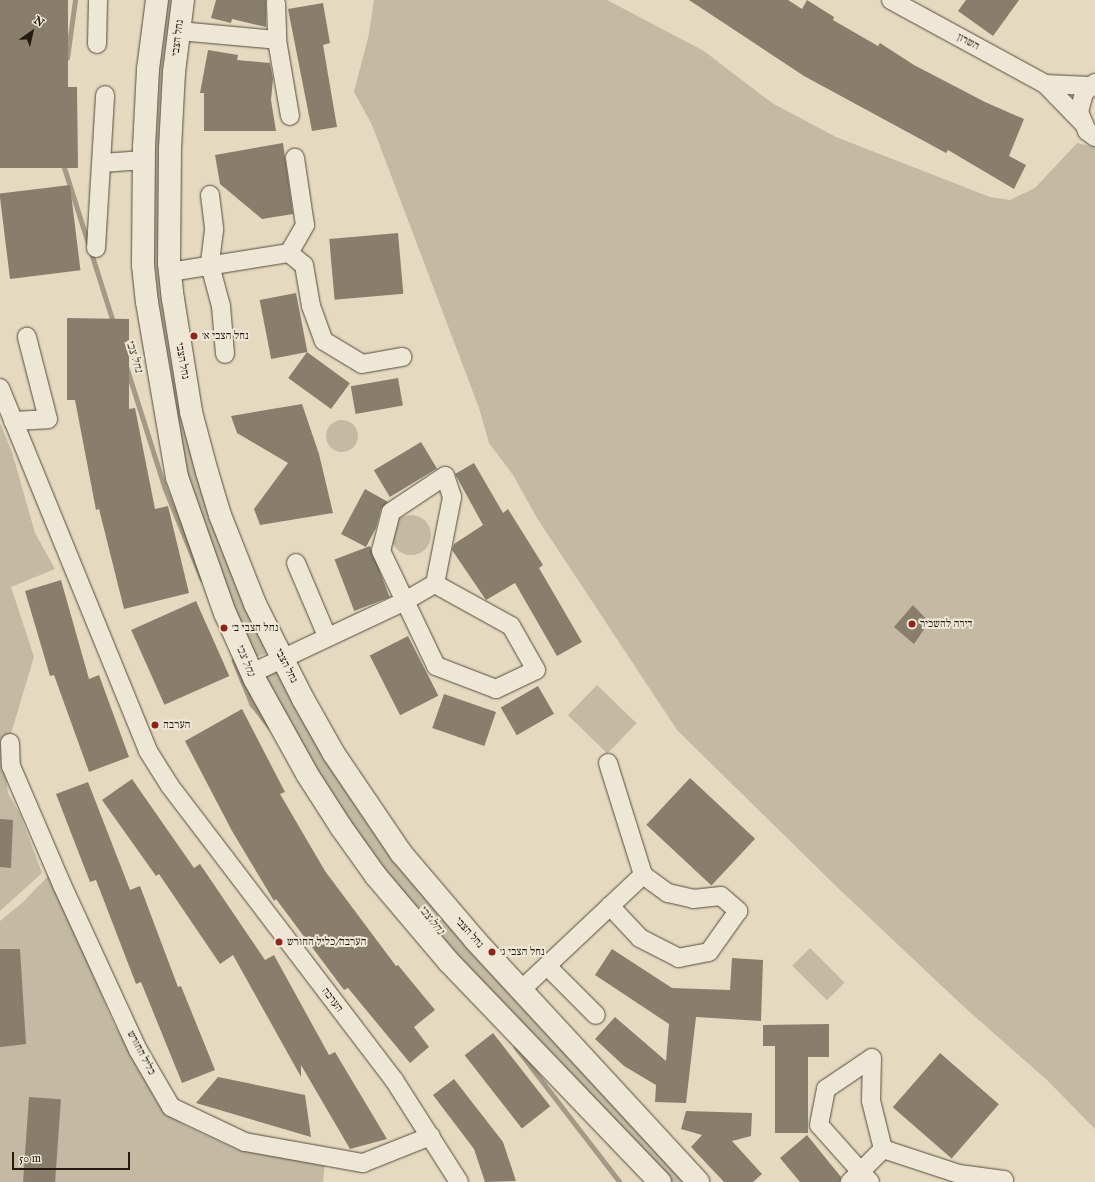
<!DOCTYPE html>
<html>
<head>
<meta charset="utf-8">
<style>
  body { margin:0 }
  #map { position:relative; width:1095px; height:1182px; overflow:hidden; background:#e5dac0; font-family:"IM FELL English","Frank Ruhl Libre",serif }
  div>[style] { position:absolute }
  .green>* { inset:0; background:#c4b9a2; transform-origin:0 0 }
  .round { border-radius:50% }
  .stream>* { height:4.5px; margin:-2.25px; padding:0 2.25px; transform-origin:2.25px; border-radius:2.25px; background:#a49984 }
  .building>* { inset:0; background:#897e6c; transform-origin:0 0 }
  .roads { filter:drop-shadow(0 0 1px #554a3c) drop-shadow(0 0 1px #554a3c) }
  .street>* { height:18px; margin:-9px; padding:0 9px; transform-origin:9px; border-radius:9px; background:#eee7d6 }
  .secondary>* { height:22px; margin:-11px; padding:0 11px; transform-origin:11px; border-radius:11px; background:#eee7d6 }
  .dots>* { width:11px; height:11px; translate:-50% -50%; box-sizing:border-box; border:2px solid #eee7d6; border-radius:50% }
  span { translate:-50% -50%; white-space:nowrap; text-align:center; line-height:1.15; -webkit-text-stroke:4px #eee7d6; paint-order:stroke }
  .street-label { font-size:11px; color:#251a10 }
  .poi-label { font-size:11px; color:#251a10 }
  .left { translate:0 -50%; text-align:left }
  .water-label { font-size:12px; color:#584d3e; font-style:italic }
  .north { position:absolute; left:12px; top:12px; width:40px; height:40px; -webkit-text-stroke:3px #eee7d6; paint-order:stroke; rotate:34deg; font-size:11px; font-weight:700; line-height:16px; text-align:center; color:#251a10 }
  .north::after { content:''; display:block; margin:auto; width:14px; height:18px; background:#251a10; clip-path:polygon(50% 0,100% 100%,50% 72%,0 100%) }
  .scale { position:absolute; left:12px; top:1152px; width:118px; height:18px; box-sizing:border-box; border:2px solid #251a10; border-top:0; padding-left:5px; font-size:12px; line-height:14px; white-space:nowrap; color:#251a10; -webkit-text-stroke:3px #eee7d6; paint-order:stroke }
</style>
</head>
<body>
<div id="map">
  <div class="green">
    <div style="clip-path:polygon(159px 0,181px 0,177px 350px,273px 651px,248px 660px,193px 518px,148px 300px)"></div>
    <div style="clip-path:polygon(374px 0,607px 0,704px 51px,772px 103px,836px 137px,990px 197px,1010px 200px,1035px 188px,1077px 143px,1095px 147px,1095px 1129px,1047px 1080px,963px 1006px,839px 889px,677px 730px,537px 518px,513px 475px,489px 443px,479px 408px,372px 125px,354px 92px,369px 34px)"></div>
    <div class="round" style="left:326px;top:420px;width:32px;height:32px"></div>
    <div style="clip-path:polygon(0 423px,12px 452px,35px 533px,55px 569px,11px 587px,34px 657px,4px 757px,8px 793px,20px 814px,42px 873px,0 911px)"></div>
    <div class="round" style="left:391px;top:515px;width:40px;height:40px"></div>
    <div style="clip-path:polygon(281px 667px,327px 749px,694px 1182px,663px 1182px,416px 922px,258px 679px)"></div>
    <div style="left:597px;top:685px;width:55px;height:42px;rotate:44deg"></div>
    <div style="clip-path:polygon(50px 874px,114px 1024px,158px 1102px,182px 1124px,238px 1150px,325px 1163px,323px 1182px,0 1182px,0 921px,23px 902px)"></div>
    <div style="left:810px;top:948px;width:49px;height:25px;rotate:45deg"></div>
  </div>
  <div class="stream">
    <div style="left:67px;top:58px;width:59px;rotate:-82.1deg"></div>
    <div style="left:63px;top:163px;width:169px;rotate:72.4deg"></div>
    <div style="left:127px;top:368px;width:126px;rotate:72.4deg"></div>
    <div style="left:165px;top:488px;width:98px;rotate:67.9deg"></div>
    <div style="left:234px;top:660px;width:48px;rotate:67.8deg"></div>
    <div style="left:252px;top:704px;width:28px;rotate:52deg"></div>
    <div style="left:516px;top:1047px;width:170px;rotate:52.4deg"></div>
  </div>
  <div class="building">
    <div style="clip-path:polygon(0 0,68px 0,68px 87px,77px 87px,78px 168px,0 168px)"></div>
    <div style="clip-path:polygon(216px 0,266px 0,266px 27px,232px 19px,231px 23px,211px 18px)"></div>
    <div style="clip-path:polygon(689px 0,788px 0,802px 9px,807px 0,834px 17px,833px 20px,878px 46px,880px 43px,914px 65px,985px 102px,1024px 119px,1009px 156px,1026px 165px,1014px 189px,948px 150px,946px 153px,804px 76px)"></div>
    <div style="clip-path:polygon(966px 0,1019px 0,993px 36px,958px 11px)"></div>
    <div style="clip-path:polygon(323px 3px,330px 43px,323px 45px,337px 127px,312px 131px,288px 9px)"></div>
    <div style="clip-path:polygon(208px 50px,238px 55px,237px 60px,270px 63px,273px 79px,271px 100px,276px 131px,204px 131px,204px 93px,200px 93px)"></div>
    <div style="clip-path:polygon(283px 143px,293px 214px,262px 219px,220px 184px,215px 155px)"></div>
    <div style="left:70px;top:185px;width:86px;height:71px;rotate:83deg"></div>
    <div style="left:398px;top:233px;width:61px;height:69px;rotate:85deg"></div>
    <div style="left:296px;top:293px;width:60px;height:37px;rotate:79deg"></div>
    <div style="clip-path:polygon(67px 318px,129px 319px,129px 409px,135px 408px,155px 509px,168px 506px,189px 593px,124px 609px,99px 509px,96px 510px,75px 400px,67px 400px)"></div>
    <div style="left:307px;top:352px;width:53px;height:32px;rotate:36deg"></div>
    <div style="left:398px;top:378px;width:28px;height:48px;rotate:80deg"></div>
    <div style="clip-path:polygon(302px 404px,319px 454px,333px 513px,260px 525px,254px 509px,288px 463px,237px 433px,231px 416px)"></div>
    <div style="left:421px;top:442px;width:31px;height:55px;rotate:59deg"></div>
    <div style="clip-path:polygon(474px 463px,503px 513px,508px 509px,543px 565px,539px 568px,582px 642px,557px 656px,515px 583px,486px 600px,452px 550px,454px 544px,483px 525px,455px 474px)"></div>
    <div style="clip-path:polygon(365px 489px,388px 502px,381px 509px,376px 528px,366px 547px,341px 534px)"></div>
    <div style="left:370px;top:546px;width:55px;height:38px;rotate:69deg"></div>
    <div style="clip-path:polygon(61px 580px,89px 679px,99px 675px,129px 757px,89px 772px,54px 675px,50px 676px,25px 591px)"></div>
    <div style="left:196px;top:601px;width:82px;height:71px;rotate:66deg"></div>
    <div style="clip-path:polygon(913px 605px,929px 622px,914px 644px,894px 627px)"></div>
    <div style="left:408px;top:636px;width:67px;height:43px;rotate:63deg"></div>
    <div style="left:538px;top:686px;width:32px;height:43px;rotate:60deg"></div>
    <div style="left:444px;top:694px;width:55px;height:36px;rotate:19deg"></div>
    <div style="clip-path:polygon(242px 709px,285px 792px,280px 794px,325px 871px,396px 966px,398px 965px,435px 1010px,414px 1027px,429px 1047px,410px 1063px,348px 988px,344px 990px,276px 899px,274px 901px,232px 831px,185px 741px)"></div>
    <div style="left:690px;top:778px;width:89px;height:64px;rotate:43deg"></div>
    <div style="clip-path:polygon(132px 779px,194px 868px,200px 864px,265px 960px,274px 955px,329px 1055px,335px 1052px,387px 1139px,350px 1149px,301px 1065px,301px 1077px,233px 955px,220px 964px,159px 874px,156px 876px,102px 800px)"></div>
    <div style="clip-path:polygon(88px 782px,130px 890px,140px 886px,178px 987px,181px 986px,215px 1070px,182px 1083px,141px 982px,136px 984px,96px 880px,90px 882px,56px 794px)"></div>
    <div style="clip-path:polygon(0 819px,13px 820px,11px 868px,0 867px)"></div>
    <div style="clip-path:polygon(0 949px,20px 949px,26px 1044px,0 1047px)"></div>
    <div style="clip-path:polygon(612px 949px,672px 988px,730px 990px,732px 958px,763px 960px,761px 1021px,696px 1017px,686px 1103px,655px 1102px,656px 1085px,624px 1066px,595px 1039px,615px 1017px,666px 1061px,669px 1024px,595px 975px)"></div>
    <div style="clip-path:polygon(829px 1024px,829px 1057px,808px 1057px,808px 1133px,775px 1133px,775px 1046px,763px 1046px,763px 1025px)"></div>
    <div style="left:493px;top:1033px;width:93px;height:36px;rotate:52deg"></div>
    <div style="left:940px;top:1053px;width:78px;height:72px;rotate:41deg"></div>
    <div style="clip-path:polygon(218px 1077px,305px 1095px,311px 1137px,196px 1103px)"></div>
    <div style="clip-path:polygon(454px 1079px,503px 1142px,516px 1181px,485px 1182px,474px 1149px,433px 1095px)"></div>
    <div style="left:29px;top:1097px;width:32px;height:85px;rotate:4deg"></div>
    <div style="clip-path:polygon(686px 1111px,752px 1113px,751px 1136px,732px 1141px,762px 1174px,753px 1182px,724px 1182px,691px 1147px,702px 1135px,681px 1129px)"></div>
    <div style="clip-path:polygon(807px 1135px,841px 1177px,840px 1182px,800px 1182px,780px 1158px)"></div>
  </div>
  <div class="roads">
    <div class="street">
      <div style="left:891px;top:0;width:175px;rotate:28.6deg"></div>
      <div style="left:1045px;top:84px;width:53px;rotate:45.8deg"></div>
      <div style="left:276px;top:3px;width:37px;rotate:88deg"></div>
      <div style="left:277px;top:40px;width:77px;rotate:80.3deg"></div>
      <div style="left:179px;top:31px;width:98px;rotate:5.2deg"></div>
      <div style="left:97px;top:44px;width:44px;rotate:-88.7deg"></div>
      <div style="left:1095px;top:83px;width:15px;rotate:138deg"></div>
      <div style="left:1084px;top:93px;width:20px;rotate:105deg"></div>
      <div style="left:1079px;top:112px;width:21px;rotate:67deg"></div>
      <div style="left:1087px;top:131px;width:10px;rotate:37deg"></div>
      <div style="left:1045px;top:84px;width:45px;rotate:2.5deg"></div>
      <div style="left:102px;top:163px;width:42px;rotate:-4.1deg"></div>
      <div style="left:210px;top:195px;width:35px;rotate:83deg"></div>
      <div style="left:214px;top:230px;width:35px;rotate:97deg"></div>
      <div style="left:210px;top:265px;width:42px;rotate:75deg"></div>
      <div style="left:221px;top:306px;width:48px;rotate:85.2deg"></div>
      <div style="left:96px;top:248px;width:153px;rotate:-86.6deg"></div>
      <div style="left:289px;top:253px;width:32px;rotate:-60deg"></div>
      <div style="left:305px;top:225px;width:68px;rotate:-98.5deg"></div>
      <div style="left:170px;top:272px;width:121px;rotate:-9.1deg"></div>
      <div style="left:289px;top:253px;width:19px;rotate:39deg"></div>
      <div style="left:304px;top:265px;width:42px;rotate:80.3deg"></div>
      <div style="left:311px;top:306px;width:37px;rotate:70deg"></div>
      <div style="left:324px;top:341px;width:44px;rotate:31.2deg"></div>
      <div style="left:362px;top:364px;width:41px;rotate:-9.9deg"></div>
      <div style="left:0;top:388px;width:392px;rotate:67.8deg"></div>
      <div style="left:148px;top:751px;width:41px;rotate:57.8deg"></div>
      <div style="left:170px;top:786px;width:370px;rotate:52.7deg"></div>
      <div style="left:394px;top:1080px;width:121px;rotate:57.5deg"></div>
      <div style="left:13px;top:421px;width:35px;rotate:-3deg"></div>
      <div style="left:48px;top:419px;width:85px;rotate:-104.4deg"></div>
      <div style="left:296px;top:563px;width:79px;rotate:67deg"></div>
      <div style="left:252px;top:673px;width:169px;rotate:-25.2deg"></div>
      <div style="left:405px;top:601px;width:34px;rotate:-30deg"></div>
      <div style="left:435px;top:584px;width:89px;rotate:-78.9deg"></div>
      <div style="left:452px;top:497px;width:22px;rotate:-108deg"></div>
      <div style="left:445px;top:476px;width:65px;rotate:146.3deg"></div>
      <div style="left:391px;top:512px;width:40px;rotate:104.4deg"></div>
      <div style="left:381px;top:551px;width:55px;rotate:64.4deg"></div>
      <div style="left:405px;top:601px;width:72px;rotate:64.5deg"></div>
      <div style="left:436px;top:666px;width:64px;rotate:21deg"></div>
      <div style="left:496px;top:689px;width:44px;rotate:-25.4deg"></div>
      <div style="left:536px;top:670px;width:51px;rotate:-119.6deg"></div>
      <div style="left:511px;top:626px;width:87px;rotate:-151.1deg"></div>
      <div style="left:10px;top:743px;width:23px;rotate:88deg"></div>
      <div style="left:11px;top:766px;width:129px;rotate:66.8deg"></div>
      <div style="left:62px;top:885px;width:182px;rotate:65.3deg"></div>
      <div style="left:138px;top:1050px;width:66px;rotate:59.9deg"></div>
      <div style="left:171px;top:1107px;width:82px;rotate:25.3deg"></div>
      <div style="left:245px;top:1142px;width:120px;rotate:10.1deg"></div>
      <div style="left:363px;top:1163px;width:73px;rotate:-21.7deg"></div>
      <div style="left:608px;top:763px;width:117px;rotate:72.6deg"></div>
      <div style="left:643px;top:875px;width:31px;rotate:36deg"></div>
      <div style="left:668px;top:893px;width:26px;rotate:13deg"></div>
      <div style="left:693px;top:899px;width:28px;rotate:-6deg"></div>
      <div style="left:721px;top:896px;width:23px;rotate:41deg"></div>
      <div style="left:738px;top:911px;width:50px;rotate:125.3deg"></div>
      <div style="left:709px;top:952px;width:31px;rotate:169deg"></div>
      <div style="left:679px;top:958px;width:44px;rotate:-152.9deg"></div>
      <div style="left:640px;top:938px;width:44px;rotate:-133.2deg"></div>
      <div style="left:547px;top:966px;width:69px;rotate:45deg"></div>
      <div style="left:521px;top:990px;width:168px;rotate:-43.3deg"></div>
      <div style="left:883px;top:1149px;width:80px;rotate:18.2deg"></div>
      <div style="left:959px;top:1174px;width:45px;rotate:7.6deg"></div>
      <div style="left:1004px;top:1180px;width:3px;rotate:135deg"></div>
      <div style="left:850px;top:1182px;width:47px;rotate:-45deg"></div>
      <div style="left:883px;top:1149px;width:49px;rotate:-104deg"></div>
      <div style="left:871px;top:1101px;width:43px;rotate:-88.7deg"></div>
      <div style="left:870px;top:1182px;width:76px;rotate:-131.8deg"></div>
      <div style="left:819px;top:1125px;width:37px;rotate:-79deg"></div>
      <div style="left:826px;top:1089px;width:55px;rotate:-34deg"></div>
    </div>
    <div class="secondary">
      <div style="left:157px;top:0;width:70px;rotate:97.4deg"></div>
      <div style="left:148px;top:69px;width:78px;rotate:92.9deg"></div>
      <div style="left:144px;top:147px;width:118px;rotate:90.5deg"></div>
      <div style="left:143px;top:265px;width:37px;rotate:84deg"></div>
      <div style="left:147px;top:302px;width:178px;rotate:80.3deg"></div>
      <div style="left:177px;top:477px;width:144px;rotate:70.6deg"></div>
      <div style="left:225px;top:613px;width:73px;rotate:65.9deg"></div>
      <div style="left:255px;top:680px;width:107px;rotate:61deg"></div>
      <div style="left:307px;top:774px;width:63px;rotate:57.3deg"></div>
      <div style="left:341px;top:827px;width:60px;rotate:54.5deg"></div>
      <div style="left:376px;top:876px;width:113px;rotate:49.7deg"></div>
      <div style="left:449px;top:962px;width:305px;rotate:46.2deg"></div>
      <div style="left:183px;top:0;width:73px;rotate:97.1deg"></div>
      <div style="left:174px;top:72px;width:76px;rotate:93deg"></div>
      <div style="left:170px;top:148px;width:115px;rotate:90.5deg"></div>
      <div style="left:169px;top:263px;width:36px;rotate:84deg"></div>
      <div style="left:173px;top:299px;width:114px;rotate:80.9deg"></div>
      <div style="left:191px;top:412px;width:62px;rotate:75.1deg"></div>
      <div style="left:207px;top:472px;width:45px;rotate:73.2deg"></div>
      <div style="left:220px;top:515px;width:96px;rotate:68.5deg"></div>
      <div style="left:255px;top:604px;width:106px;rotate:63.2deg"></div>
      <div style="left:303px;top:699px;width:63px;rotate:60.6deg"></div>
      <div style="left:334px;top:754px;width:120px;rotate:55.9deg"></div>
      <div style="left:401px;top:853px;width:114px;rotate:49.6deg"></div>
      <div style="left:475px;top:940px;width:329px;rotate:47.3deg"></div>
    </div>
  </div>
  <div class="dots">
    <div style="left:194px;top:336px;background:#8f2418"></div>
    <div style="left:912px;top:624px;background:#8f2418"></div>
    <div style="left:224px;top:628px;background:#8f2418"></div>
    <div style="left:155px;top:725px;background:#8f2418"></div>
    <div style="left:279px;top:942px;background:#8f2418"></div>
    <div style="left:492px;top:952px;background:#8f2418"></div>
  </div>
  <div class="street-label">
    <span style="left:178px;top:38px;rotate:-83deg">נחל הצבי</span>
    <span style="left:968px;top:42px;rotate:28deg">השרון</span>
    <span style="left:182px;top:361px;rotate:80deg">נחל הצבי</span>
    <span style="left:286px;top:666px;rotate:63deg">נחל הצבי</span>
    <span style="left:469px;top:933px;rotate:48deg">נחל הצבי</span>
    <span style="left:332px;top:1000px;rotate:53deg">הערבה</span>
    <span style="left:141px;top:1053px;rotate:62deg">כליל החורש</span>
  </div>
  <div class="poi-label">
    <span class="left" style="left:202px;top:336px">נחל הצבי א׳</span>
    <span class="left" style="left:920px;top:624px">דירה להשכיר</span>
    <span class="left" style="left:232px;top:628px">נחל הצבי ב׳</span>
    <span class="left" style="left:163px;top:725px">הערבה</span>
    <span class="left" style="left:287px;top:942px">הערבה/כליל החורש</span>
    <span class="left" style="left:500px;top:952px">נחל הצבי ג׳</span>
  </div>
  <div class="water-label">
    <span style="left:134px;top:356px;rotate:73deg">נחל צבי</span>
    <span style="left:245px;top:660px;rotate:68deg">נחל צבי</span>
    <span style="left:431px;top:920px;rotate:52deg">נחל צבי</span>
  </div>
  <div class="north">N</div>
  <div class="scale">50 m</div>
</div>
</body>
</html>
